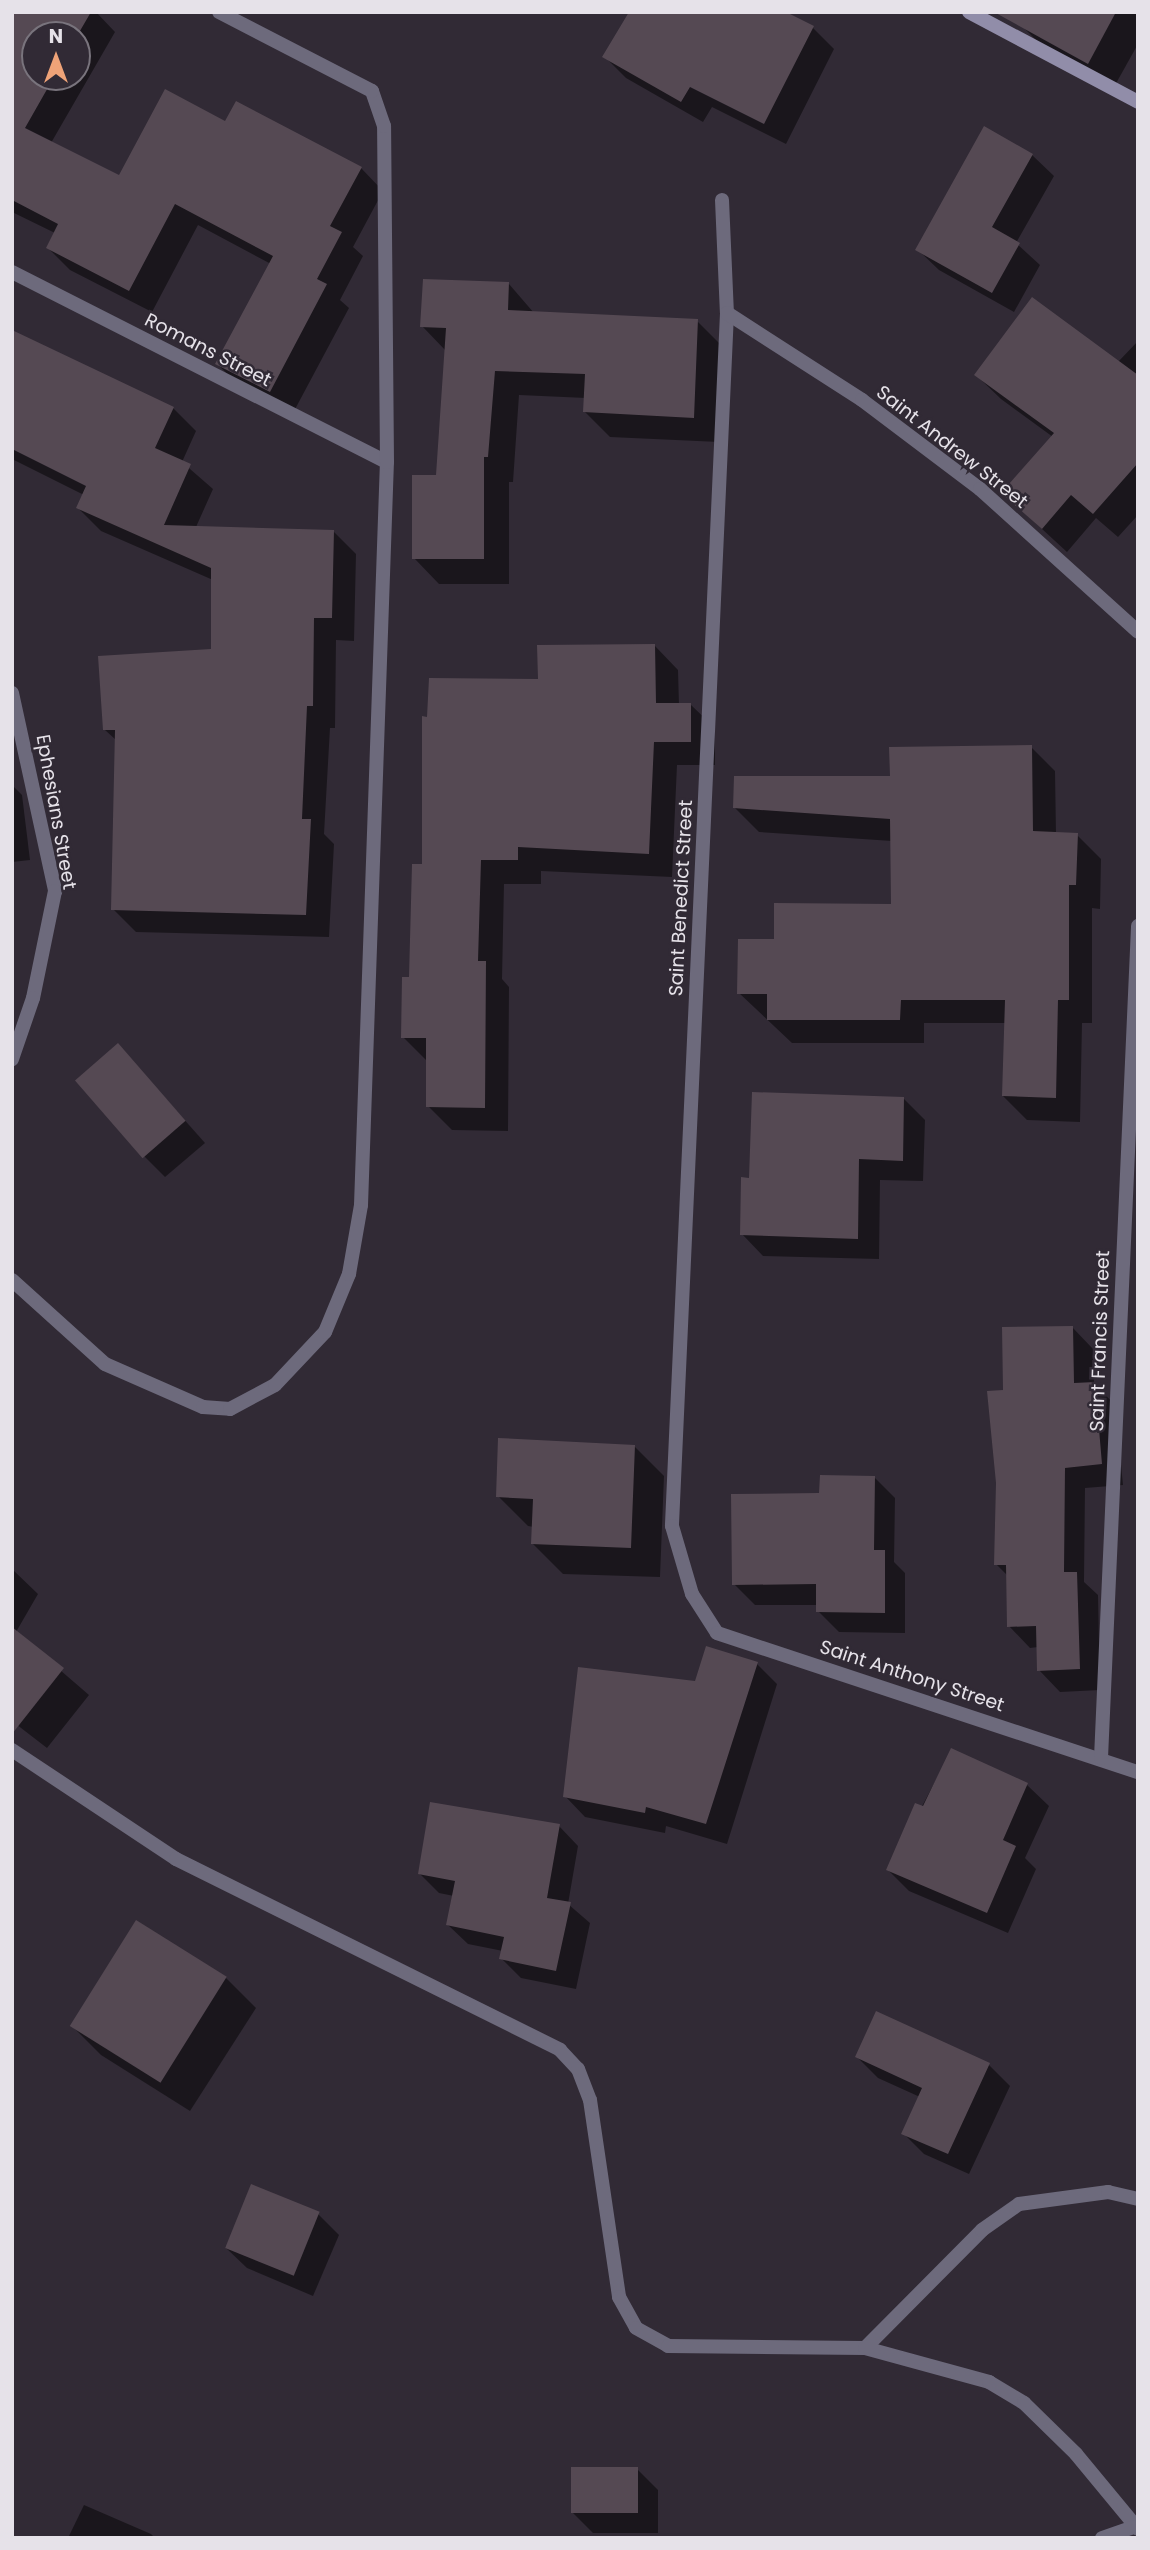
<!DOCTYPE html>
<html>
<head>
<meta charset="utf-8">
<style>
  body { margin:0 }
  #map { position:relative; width:1150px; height:2550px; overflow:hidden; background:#312a35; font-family:Poppins,sans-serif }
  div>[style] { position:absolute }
  .shadow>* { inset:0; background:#0007 }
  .building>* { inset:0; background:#554953; transform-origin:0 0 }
  .minor>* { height:14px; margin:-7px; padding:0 7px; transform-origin:7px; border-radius:7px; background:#6d6a7c }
  .secondary>* { height:14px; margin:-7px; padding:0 7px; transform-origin:7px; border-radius:7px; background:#918da9 }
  span { translate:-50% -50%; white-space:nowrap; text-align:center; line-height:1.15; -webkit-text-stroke:5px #312a35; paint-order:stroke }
  .street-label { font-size:19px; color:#e6e2e9 }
  .frame { position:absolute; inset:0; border:14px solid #e6e2e9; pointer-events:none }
  .north { position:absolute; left:21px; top:21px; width:70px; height:70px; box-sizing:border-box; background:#312a35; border:2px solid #79747d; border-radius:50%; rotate:0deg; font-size:19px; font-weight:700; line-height:28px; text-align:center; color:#e6e2e9 }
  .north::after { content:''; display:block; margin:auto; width:24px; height:32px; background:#efa378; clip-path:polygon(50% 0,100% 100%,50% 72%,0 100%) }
</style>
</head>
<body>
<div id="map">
  <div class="shadow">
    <div style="clip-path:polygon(evenodd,12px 12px,96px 12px,115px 32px,51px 143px,120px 177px,226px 124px,361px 168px,383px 191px,353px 247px,363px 256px,340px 300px,349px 308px,293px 413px,240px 386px,217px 364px,271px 264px,198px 225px,152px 312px,70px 270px,48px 248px,55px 233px,12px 212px,12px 12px,35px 35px,77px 35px,77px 77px,35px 77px,35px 35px)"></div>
    <div style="clip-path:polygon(1028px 12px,1138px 12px,1138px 44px,1114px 87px,1046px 50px,1021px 25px)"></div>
    <div style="clip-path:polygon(813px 28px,834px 49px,786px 144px,712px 107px,703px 122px,626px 78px,605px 57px)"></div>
    <div style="clip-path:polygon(985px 129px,1032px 155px,1054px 176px,1016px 243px,1040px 265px,1014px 312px,939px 270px,917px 249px)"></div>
    <div style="clip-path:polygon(509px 284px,534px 313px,697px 321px,723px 347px,719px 442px,610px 437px,585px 412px,586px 398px,519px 395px,513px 482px,509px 482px,509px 584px,439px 584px,414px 558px,437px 477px,446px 351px,422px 326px)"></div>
    <div style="clip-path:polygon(12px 332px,173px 408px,196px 431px,182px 462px,213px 489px,196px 527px,333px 531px,356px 554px,354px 641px,336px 640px,335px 728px,330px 728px,324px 834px,334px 844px,329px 937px,136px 932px,113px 909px,116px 740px,105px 730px,212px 651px,213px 580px,101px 531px,78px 508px,84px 495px,12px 459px)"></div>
    <div style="clip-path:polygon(1138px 341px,1138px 515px,1118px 537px,1096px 518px,1067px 552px,1003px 493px,1053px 437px,1001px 399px,976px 375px,1118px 362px)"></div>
    <div style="clip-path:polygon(655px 646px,678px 670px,679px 705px,691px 705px,715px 728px,715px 765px,677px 765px,672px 877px,541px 871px,541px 884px,504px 884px,502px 979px,509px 987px,508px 1131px,452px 1130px,428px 1106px,427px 1061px,403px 1037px,424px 866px,540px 680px)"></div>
    <div style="clip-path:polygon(1031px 747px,1055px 771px,1056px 834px,1077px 835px,1101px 859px,1100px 909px,1092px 908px,1092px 1023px,1082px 1023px,1080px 1122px,1027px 1120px,1003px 1096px,1006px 1023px,924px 1023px,924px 1043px,792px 1043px,739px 993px,775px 941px,893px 906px,892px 841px,759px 832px,735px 808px)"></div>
    <div style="clip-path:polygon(12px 785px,22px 795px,30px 860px,12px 862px)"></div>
    <div style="clip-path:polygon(118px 1045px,205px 1143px,165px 1177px,144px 1156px)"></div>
    <div style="clip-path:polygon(904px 1099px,925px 1120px,923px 1181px,880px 1180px,879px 1259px,763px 1256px,742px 1234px,751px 1179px)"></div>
    <div style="clip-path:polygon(1072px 1327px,1093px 1349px,1094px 1383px,1115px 1405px,1123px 1485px,1085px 1488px,1084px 1582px,1098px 1595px,1100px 1690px,1060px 1692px,1039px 1670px,1038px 1647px,1030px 1648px,1009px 1626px,1008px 1576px,996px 1564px,1004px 1391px)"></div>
    <div style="clip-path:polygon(634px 1446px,664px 1476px,660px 1577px,563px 1574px,533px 1544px,534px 1527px,528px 1526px,498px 1496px)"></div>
    <div style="clip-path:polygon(874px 1477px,895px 1498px,894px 1562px,905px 1573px,905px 1633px,839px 1632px,818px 1611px,818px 1605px,755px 1605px,734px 1584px,821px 1494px)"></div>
    <div style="clip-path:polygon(12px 1569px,38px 1594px,16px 1632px,89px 1695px,47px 1748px,12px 1721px)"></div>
    <div style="clip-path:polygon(757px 1664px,777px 1684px,727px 1844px,666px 1826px,665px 1833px,585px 1817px,565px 1796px,696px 1683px)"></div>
    <div style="clip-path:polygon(952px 1750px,1027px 1785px,1049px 1806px,1025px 1858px,1036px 1869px,1008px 1933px,909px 1891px,888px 1870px)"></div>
    <div style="clip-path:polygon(559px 1826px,578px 1846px,568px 1904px,590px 1923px,576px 1989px,521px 1978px,501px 1958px,503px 1951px,468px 1944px,448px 1925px,454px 1896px,439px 1893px,420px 1874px)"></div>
    <div style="clip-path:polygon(226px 1978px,256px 2008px,190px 2111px,101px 2055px,71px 2025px)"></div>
    <div style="clip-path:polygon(857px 2057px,989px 2065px,1010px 2086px,969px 2174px,924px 2154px,903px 2133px,920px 2097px,878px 2078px)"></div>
    <div style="clip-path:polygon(318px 2214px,339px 2235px,313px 2296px,247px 2268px,225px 2247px)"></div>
    <div style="clip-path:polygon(637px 2469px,658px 2490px,658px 2533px,593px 2533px,572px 2512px)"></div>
    <div style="clip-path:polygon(84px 2505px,151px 2534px,155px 2538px,68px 2538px)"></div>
  </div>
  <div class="building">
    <div style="clip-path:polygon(12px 12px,91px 12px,77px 36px,35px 35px,35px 77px,54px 77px,25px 128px,119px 175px,165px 89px,225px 121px,236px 101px,362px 167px,330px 226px,342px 232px,317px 279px,327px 284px,270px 392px,215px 364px,273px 256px,175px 204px,129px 291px,46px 248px,58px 224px,12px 200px)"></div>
    <div style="clip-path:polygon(629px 12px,786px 12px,814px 26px,764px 124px,690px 87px,681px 102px,602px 57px)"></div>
    <div style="clip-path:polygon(994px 12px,1116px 12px,1088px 64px)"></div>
    <div style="clip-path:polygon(984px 126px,1033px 154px,992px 227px,1020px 243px,992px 293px,915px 250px)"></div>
    <div style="clip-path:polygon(423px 279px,509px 282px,508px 310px,698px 319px,694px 418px,583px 412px,585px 374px,495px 371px,488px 457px,484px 457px,484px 559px,412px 559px,412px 475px,436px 475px,446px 328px,420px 327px)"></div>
    <div style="clip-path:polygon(1032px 297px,1138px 375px,1138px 463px,1093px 514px,1071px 495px,1042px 529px,1001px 493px,1054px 433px,974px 375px)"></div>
    <div style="clip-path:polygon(12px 330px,174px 407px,155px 448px,191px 464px,164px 525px,334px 530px,332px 618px,314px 618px,313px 706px,307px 706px,302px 819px,311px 819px,306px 915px,111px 910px,115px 730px,103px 730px,98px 656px,211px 649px,211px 568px,76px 508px,86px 486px,12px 449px)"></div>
    <div style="clip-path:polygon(655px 644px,656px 703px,691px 703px,691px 742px,654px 742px,649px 854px,518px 847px,518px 860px,481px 860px,478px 961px,486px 961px,485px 1108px,426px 1107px,426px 1038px,401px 1038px,402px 977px,409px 977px,412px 864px,422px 864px,422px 716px,427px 717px,429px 678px,538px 679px,537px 645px)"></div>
    <div style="clip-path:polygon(1032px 745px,1033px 831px,1078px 833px,1076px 885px,1069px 885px,1069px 1000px,1058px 1000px,1056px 1098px,1002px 1096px,1005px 1000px,901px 1000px,900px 1020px,767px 1020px,767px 994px,737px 994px,738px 939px,774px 939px,774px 903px,891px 904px,890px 819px,733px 808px,734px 776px,890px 776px,889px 747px)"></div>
    <div style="left:118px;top:1043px;width:103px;height:57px;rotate:49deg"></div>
    <div style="clip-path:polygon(752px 1092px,904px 1097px,903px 1161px,859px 1159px,858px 1239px,740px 1235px,741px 1177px,749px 1178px)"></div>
    <div style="clip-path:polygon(1073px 1326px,1074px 1383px,1095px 1382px,1102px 1464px,1065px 1468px,1064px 1572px,1077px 1572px,1080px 1669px,1037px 1671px,1036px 1626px,1007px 1627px,1006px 1565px,994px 1565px,996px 1483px,987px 1391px,1003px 1390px,1002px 1327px)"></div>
    <div style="clip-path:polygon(498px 1438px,635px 1445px,631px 1548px,531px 1544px,533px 1499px,496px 1497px)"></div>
    <div style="clip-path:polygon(820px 1475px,875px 1476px,874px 1550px,885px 1550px,885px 1613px,816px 1612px,816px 1584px,732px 1585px,731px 1494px,819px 1493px)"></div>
    <div style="clip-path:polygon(12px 1627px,64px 1668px,12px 1734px)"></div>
    <div style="clip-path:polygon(706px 1646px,758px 1662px,706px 1824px,646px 1807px,645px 1813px,563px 1797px,578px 1667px,695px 1681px)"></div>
    <div style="clip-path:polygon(951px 1748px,1028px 1783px,1003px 1840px,1016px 1846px,987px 1913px,886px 1870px,915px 1803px,923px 1806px)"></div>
    <div style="clip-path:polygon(430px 1802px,560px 1824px,547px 1898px,571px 1902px,556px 1971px,499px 1959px,504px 1937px,446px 1925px,455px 1881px,418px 1874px)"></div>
    <div style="left:136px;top:1920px;width:107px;height:125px;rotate:32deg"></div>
    <div style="clip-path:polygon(876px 2011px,990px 2063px,948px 2154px,901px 2134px,922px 2088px,855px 2057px)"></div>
    <div style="left:251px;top:2184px;width:74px;height:69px;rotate:22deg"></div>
    <div style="left:571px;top:2467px;width:67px;height:46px"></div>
  </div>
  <div class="minor">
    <div style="left:722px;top:200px;width:113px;rotate:87.5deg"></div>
    <div style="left:727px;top:313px;width:1214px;rotate:92.6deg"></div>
    <div style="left:672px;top:1526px;width:71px;rotate:73.6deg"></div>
    <div style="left:692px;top:1594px;width:46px;rotate:57.3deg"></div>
    <div style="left:717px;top:1633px;width:443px;rotate:18.3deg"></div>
    <div style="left:12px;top:272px;width:420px;rotate:26.9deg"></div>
    <div style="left:727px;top:313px;width:161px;rotate:32.8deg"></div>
    <div style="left:862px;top:400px;width:148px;rotate:37deg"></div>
    <div style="left:980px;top:489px;width:213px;rotate:42.1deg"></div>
    <div style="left:12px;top:693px;width:203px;rotate:77.7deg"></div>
    <div style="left:55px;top:891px;width:109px;rotate:101.6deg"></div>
    <div style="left:33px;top:998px;width:65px;rotate:109deg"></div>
    <div style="left:12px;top:1280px;width:125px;rotate:42.1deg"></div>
    <div style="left:105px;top:1364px;width:107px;rotate:23.7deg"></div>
    <div style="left:203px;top:1407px;width:27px;rotate:4deg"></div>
    <div style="left:230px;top:1409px;width:51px;rotate:-28.1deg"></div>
    <div style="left:275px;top:1385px;width:73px;rotate:-46.7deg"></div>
    <div style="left:325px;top:1332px;width:63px;rotate:-67.5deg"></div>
    <div style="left:349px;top:1274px;width:70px;rotate:-80.1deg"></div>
    <div style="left:361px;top:1205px;width:743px;rotate:-88deg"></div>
    <div style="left:387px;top:462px;width:336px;rotate:-90.5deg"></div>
    <div style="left:384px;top:126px;width:37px;rotate:-109deg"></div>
    <div style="left:372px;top:91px;width:172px;rotate:-152.7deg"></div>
    <div style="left:12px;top:1750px;width:197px;rotate:33.6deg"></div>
    <div style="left:176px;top:1859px;width:429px;rotate:26.4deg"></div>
    <div style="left:560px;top:2050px;width:26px;rotate:47deg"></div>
    <div style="left:578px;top:2069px;width:33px;rotate:69deg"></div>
    <div style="left:590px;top:2100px;width:199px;rotate:81.6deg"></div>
    <div style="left:619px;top:2297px;width:35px;rotate:61deg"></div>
    <div style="left:636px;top:2328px;width:37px;rotate:29deg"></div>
    <div style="left:668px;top:2346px;width:197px;rotate:0.6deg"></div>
    <div style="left:865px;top:2348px;width:129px;rotate:15.3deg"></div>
    <div style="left:989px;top:2382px;width:41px;rotate:31deg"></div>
    <div style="left:1024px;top:2403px;width:73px;rotate:44.4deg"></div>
    <div style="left:1076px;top:2454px;width:97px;rotate:50.4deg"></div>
    <div style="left:1101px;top:1758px;width:833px;rotate:-87.45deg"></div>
    <div style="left:865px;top:2348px;width:166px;rotate:-45.2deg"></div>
    <div style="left:982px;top:2230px;width:45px;rotate:-35.1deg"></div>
    <div style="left:1019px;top:2204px;width:90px;rotate:-7.7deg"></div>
    <div style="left:1108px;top:2192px;width:31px;rotate:13deg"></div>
    <div style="left:1102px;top:2538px;width:34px;rotate:-19deg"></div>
  </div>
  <div class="secondary">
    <div style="left:969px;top:12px;width:191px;rotate:28deg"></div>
  </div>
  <div class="street-label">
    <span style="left:208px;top:350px;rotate:27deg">Romans Street</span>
    <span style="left:952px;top:447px;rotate:38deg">Saint Andrew Street</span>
    <span style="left:56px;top:812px;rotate:80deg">Ephesians Street</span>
    <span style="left:681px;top:898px;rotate:-87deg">Saint Benedict Street</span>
    <span style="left:1100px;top:1341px;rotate:-88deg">Saint Francis Street</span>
    <span style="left:912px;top:1676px;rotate:18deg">Saint Anthony Street</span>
  </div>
  <div class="frame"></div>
  <div class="north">N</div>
</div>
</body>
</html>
